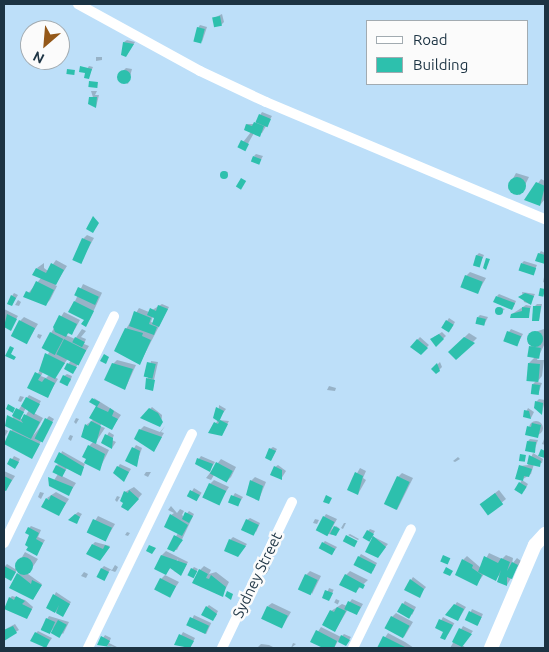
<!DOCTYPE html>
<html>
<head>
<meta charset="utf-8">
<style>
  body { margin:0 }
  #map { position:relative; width:549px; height:652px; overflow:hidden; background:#bddff9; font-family:Ubuntu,sans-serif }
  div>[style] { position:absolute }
  .shadow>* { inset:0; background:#0003; transform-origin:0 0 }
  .round { border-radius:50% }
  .building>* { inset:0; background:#2dc0ad; transform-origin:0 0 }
  .minor>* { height:10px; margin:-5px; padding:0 5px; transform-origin:5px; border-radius:5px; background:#fff }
  .highway>* { height:14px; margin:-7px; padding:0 7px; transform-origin:7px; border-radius:7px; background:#fff }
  span { translate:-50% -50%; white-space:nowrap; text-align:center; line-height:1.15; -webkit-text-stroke:5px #fbfbfb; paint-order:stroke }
  .street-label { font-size:15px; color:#1c3343 }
  .frame { position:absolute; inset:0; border:5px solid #1c3343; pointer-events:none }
  .legend { position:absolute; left:366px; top:20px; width:162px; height:65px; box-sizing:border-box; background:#fbfbfb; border:1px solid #a2abb1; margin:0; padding:6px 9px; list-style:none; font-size:15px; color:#1c3343 }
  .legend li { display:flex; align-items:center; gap:10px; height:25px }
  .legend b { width:25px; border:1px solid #a2abb1 }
  .north { position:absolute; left:20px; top:20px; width:50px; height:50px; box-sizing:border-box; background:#fbfbfb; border:1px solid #a2abb1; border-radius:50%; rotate:207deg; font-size:14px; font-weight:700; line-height:20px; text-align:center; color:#1c3343 }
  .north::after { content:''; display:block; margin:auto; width:18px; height:22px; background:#945819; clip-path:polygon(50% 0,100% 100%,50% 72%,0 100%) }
</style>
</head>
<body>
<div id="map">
  <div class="shadow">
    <div style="clip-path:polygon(222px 14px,224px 22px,221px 25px,214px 18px)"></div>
    <div style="clip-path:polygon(200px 25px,207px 27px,202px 42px,198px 28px)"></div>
    <div style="clip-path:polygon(127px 40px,135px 42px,128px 53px,124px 42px)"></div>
    <div style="clip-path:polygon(96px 57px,102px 57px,102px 60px,96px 61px)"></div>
    <div style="clip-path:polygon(89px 66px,93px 67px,88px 78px,87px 69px)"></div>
    <div style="clip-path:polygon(126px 68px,132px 69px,128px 84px,117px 77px)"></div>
    <div style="clip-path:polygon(91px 91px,97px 91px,95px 95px,99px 95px,96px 107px)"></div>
    <div style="clip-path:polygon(262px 112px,272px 116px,262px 133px,254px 133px,245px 149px,240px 146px,251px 132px,245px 130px,247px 124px,255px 124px)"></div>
    <div style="clip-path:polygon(256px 154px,263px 156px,259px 163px,254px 156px)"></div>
    <div style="clip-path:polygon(223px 171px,228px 172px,225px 178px,221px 176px)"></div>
    <div style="clip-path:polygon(516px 173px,529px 177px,520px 195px,508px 188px)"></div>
    <div style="clip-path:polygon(541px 179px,545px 181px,545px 199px,540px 205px,526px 200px)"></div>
    <div style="clip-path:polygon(87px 235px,94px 238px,80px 263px,83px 239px)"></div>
    <div style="clip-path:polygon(541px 251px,545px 253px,544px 263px,539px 254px)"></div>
    <div style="clip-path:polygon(479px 253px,484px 255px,479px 266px,477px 255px)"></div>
    <div style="clip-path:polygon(56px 260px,67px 266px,55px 285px,57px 286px,50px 300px,46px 304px,25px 297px,41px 278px,37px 268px,44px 263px,44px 268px,48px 271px)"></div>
    <div style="clip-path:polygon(524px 261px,537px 265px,533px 274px,522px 263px)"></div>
    <div style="clip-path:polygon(470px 272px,486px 278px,478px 292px,466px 276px)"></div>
    <div style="clip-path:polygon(545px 272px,545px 283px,543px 282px)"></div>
    <div style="left:83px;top:284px;width:21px;height:30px;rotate:25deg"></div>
    <div style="clip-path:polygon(522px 292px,535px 294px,530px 304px,524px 302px)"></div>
    <div style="clip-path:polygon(14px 293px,18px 295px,12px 305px,12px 296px)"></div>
    <div style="clip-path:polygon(499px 294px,516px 301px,514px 306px,512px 309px,497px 296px)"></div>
    <div style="clip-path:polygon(18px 300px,21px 302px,19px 306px,15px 305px)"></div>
    <div style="clip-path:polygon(evenodd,162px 304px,169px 307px,140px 363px,126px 329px,139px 308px,149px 312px,162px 304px,153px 316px,155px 319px,154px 323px,151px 322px,153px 316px)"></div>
    <div style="clip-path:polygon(537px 304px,542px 304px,539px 320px,535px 306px)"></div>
    <div style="clip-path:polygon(526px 305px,531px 306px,528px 317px,512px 314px)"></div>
    <div style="clip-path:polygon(497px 308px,498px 307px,505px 309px,500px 313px,495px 311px)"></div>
    <div style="clip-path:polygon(4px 309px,18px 316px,10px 329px,4px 325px)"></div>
    <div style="clip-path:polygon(evenodd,64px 312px,80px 320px,75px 329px,66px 335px,75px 339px,82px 329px,86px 331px,81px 337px,86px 339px,84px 344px,89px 346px,73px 372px,65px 369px,71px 360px,69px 357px,55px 377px,58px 379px,47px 397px,28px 387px,41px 369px,50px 350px,51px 333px,64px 312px,43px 372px,49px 375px,46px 378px,41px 376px,43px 372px)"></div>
    <div style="clip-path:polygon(480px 315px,488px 317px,484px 325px,478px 317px)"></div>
    <div style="clip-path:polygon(24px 317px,38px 324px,27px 342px,20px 321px)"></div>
    <div style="clip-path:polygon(449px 318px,455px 322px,451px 329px,447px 321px)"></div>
    <div style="clip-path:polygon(511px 329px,523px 334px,517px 345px,509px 332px)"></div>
    <div style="clip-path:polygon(544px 329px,545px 343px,537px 360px,544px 360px,542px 376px,537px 382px,542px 383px,538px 394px,533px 384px,537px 380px,529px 363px,535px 357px,530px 347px,533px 344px,528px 344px,529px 334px)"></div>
    <div style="clip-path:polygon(442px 332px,446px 336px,436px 345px,434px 337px)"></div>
    <div style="clip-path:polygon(469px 333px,477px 338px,456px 359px,449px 352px)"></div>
    <div style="clip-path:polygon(38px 334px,42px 335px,40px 339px,37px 337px)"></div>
    <div style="left:420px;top:337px;width:12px;height:12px;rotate:42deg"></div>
    <div style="clip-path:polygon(117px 360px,136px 365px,125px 389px,113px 364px)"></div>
    <div style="clip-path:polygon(151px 361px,158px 362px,152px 389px,146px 388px)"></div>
    <div style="clip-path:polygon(440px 362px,442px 367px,436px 373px,433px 369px)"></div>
    <div style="clip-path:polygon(67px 374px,72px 376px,70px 382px,64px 376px)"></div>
    <div style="clip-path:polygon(329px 386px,336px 388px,335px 391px,327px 390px)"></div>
    <div style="clip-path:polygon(evenodd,29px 395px,41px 401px,34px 413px,43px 418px,33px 436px,49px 416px,54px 419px,32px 457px,11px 431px,13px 429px,7px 426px,29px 395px,26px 408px,29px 410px,23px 420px,20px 418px,26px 408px)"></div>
    <div style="clip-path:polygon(20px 396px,24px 397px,21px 402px,18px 401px)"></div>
    <div style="clip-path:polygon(94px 398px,121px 415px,112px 428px,102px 423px,100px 426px,105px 428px,95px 443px,109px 450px,99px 470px,89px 446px,94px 441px,83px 436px,86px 425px,94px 419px,96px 406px)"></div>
    <div style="clip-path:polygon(539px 399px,545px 400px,542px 413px,536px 402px)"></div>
    <div style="clip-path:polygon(219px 405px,226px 409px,218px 420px,229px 421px,221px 435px,210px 432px,218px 420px)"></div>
    <div style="clip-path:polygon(152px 407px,162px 415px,161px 425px,142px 417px)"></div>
    <div style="clip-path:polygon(528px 408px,534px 412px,531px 418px,524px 416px)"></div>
    <div style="clip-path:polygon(76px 418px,79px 419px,76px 424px,74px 422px)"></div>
    <div class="round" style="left:529px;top:421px;width:14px;height:14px"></div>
    <div style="clip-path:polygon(144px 426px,160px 432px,165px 426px,161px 432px,164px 433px,154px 450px,140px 430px)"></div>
    <div style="clip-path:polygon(4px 429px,8px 431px,4px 438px)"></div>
    <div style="clip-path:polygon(109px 432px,114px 435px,112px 440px,116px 442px,112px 448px,103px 443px)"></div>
    <div style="clip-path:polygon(70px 435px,73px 436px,71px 441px,68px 439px)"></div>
    <div style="clip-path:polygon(545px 437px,545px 445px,542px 444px)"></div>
    <div style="clip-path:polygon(530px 439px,538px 440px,534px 451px,528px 441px)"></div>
    <div style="clip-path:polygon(136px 445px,142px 448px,136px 465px,127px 460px)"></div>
    <div style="clip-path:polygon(273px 447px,277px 449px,271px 460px,270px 449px)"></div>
    <div style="clip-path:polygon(62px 451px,85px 464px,80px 475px,67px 468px,62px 476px,76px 483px,69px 494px,51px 485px,58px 474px,57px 466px)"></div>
    <div style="clip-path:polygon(533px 453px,543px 459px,542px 463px,534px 464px,531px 474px,523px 479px,520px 466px,528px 465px)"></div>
    <div style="clip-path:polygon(14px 456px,20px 459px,17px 465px,9px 464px)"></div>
    <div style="clip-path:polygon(201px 456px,215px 462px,210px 470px,196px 463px)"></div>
    <div style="clip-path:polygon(458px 457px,460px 459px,455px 462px,453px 461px)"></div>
    <div style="clip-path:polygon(221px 459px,236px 467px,231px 477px,227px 481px,214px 475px,211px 480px,206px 478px)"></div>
    <div style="clip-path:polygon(120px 464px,131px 469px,124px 480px,114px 473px)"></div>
    <div style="clip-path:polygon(278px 465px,286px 471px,281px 479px,275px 467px)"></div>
    <div style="clip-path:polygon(360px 468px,366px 471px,363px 478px,366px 480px,358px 494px,348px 489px)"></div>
    <div style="clip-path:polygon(4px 471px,15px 476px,6px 490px,4px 489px)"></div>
    <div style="clip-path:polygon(146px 472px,151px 472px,148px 477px,144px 475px)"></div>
    <div style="clip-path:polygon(402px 473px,413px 478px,397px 510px,398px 477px)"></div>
    <div style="clip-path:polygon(255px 477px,266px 482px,259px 499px,251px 481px)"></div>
    <div style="clip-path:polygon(214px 480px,229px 487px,218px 504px,210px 484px)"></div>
    <div style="clip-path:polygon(522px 480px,528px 484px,524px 491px,520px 483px)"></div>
    <div style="clip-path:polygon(134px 487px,142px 494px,132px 506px,125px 492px)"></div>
    <div style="left:194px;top:488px;width:9px;height:9px;rotate:32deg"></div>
    <div style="clip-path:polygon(499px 490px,506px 499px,489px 513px,486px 500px)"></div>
    <div style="clip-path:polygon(40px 492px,44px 493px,41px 499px,38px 497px)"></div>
    <div style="clip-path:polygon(56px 492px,69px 499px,59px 514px,47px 498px)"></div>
    <div style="clip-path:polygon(235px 493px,243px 497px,238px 505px,230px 501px)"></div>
    <div style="clip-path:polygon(117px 496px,120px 497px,117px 502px,115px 500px)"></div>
    <div style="clip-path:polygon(171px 506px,177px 513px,180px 509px,184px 511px,182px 515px,184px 517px,189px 511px,194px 514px,177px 550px,169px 548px,178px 533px,171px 515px,174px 513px,168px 510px)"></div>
    <div style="clip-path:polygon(78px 512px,82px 514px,76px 523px,70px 519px)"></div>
    <div style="clip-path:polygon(326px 514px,337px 519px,331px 530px,336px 526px,339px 528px,336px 535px,328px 534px,324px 517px)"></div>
    <div style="clip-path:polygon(98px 516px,115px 524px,105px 541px,88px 532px)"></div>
    <div style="clip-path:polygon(250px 518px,260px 523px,256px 532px,247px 520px)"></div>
    <div style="clip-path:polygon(315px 519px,319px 520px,317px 524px,313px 523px)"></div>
    <div style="clip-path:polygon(344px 523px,346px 523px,343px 529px,341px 528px)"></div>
    <div style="clip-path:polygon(31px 526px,41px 530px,38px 537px,45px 540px,37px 554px,29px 528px)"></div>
    <div style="clip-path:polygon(370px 529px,375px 531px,372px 536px,388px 544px,380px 554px,368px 531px)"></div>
    <div style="clip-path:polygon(127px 532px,130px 533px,128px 536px,125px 535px)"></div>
    <div style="clip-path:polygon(350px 534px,359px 539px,358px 540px,348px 535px)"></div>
    <div style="clip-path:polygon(233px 537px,247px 544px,240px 553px,230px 540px)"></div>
    <div style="clip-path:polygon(325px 541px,337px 547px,332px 554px,323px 543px)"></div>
    <div style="clip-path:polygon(95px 542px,110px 546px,102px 557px,93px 544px)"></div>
    <div style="clip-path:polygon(166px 551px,188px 562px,181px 574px,174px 571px,178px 559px,166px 573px,162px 555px)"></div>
    <div style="clip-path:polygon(25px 552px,38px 559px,28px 574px,42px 584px,33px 599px,18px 574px,21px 570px,18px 568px,11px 580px,4px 576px,4px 567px,7px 564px,15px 569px)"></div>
    <div style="clip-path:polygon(489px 553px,502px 559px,506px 555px,513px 558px,512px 564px,517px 558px,521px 561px,507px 585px,501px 574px,495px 579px,484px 574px,477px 584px,463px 560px,467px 556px,481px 568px)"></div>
    <div style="clip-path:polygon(361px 554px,377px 563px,373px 571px,359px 557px)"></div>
    <div style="clip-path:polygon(115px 565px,118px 567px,116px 571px,115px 572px,110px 570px,104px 579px,102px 568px,104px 566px,112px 570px)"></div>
    <div style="left:265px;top:565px;width:6px;height:7px;rotate:31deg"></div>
    <div style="clip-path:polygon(204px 566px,211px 570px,209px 574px,216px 572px,229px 582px,222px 596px,199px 571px)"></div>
    <div style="clip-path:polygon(194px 567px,198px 569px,193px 577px,192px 569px)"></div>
    <div style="clip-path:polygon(310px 571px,321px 576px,312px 594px,306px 575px)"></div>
    <div style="clip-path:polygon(350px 571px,368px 580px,355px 592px,346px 575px)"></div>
    <div style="clip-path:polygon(84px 572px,88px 574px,86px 578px,81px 576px)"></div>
    <div style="clip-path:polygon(165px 575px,179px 582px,169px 597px,161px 579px)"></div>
    <div style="clip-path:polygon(413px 577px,426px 587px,419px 596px,411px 580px)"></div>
    <div style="left:329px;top:588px;width:5px;height:10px;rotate:22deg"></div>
    <div style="clip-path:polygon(56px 592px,71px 602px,63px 615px,48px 608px)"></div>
    <div style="clip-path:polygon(12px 596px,25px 600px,33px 607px,29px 615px,10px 598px)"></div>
    <div style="left:336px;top:599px;width:4px;height:4px;rotate:27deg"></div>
    <div style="clip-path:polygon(352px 599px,363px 604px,359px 611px,357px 613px,348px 609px,335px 631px,331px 611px,342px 604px,347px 606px)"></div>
    <div style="clip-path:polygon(405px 601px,416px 607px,412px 615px,403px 604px)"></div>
    <div style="clip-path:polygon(457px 602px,466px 607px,458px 620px,455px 605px)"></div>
    <div style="clip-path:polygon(272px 603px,291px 612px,282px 627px,268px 606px)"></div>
    <div style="clip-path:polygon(209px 605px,218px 611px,215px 617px,207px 607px)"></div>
    <div style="left:472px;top:609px;width:12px;height:12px;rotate:24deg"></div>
    <div style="clip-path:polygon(396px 613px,413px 622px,404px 637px,392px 617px)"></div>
    <div style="left:194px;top:615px;width:19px;height:12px;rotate:25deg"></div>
    <div style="clip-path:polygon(49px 616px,69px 622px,63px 634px,55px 627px,49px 633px,41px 629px)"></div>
    <div style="left:443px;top:617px;width:13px;height:12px;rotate:29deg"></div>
    <div style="clip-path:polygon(15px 624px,19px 630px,4px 639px,4px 630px)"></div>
    <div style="clip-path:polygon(463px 626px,473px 631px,462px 645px,466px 648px,450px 648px)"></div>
    <div style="clip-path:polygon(321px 627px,341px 637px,344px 634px,351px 637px,346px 645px,338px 641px,334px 648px,326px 648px,312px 641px)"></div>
    <div style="clip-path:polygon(38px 631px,52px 638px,46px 647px,36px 633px)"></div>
    <div style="clip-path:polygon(183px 632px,195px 638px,190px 648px,176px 644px)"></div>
    <div style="clip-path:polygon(388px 633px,405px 642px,414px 648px,378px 648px)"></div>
    <div style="clip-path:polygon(105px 635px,111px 638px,109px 643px,119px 648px,99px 644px)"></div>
    <div style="clip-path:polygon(293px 643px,296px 644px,291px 648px)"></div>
    <div style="clip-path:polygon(261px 644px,269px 645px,275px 648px,257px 648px)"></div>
  </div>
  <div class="building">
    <div style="left:220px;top:16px;width:10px;height:8px;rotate:79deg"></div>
    <div style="left:197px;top:27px;width:8px;height:15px;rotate:14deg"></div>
    <div style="clip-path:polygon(123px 42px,134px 44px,126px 57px,121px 55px)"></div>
    <div style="clip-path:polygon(80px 66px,92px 69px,89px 79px,84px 78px,85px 73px,79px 72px)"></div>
    <div style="left:67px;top:69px;width:8px;height:5px;rotate:7deg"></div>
    <div class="round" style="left:117px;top:70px;width:14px;height:14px"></div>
    <div style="left:89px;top:81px;width:9px;height:6px;rotate:6deg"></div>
    <div style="clip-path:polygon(89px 97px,97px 97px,96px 108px,88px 104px)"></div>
    <div style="left:259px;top:114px;width:13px;height:9px;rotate:23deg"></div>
    <div style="clip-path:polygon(254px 122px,264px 126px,260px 137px,244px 130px,246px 124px,252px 126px)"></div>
    <div style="left:241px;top:140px;width:9px;height:8px;rotate:27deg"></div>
    <div style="left:253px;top:156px;width:9px;height:6px;rotate:21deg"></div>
    <div class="round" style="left:220px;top:171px;width:8px;height:8px"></div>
    <div class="round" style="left:508px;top:177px;width:18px;height:18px"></div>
    <div style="left:241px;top:178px;width:6px;height:10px;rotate:31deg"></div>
    <div style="clip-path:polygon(536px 182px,545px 186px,540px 206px,524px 200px)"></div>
    <div style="clip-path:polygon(93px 216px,99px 223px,93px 233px,86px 229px)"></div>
    <div style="left:82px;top:238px;width:10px;height:24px;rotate:24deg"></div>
    <div style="clip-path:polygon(538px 253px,545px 255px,545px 264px,535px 261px)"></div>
    <div style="left:476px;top:255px;width:7px;height:11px;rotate:16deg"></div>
    <div style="clip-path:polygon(486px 258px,490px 259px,486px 270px,483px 268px)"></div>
    <div style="clip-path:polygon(51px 263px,64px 270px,56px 285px,32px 275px,36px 268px,46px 273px)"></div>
    <div style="left:521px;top:263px;width:16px;height:8px;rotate:18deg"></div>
    <div style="left:465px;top:275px;width:19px;height:13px;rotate:21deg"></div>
    <div style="clip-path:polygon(36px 281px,54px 290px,46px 306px,23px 297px,26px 291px,30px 293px)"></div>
    <div style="left:78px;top:287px;width:23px;height:9px;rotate:25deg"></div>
    <div style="left:540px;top:288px;width:5px;height:8px;rotate:11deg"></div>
    <div style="clip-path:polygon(525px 293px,534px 296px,531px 305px,518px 297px)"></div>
    <div style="clip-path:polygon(11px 295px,16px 298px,12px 306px,7px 304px)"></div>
    <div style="clip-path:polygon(496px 296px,515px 303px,512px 310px,493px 302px)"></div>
    <div style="clip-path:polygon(74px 301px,94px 311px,86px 327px,81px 324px,84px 320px,68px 312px)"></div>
    <div style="clip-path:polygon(158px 305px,168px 309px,159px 327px,152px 324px,154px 318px,147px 315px,150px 308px,156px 311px)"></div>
    <div style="clip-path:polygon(533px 306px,541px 306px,539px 321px,532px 321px)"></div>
    <div style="clip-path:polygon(522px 307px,530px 308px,529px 318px,510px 318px,511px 314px,522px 311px)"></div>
    <div class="round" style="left:495px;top:307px;width:8px;height:8px"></div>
    <div style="clip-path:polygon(134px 311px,151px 318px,149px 324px,157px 327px,154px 335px,129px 326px)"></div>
    <div style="clip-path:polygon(7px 314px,17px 319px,11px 331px,4px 327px)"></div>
    <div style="clip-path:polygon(59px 315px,77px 324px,72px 335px,68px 333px,66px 337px,55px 332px,53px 327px)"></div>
    <div style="left:477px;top:317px;width:9px;height:7px;rotate:13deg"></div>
    <div style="left:19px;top:320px;width:18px;height:18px;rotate:27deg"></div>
    <div style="left:446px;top:320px;width:9px;height:9px;rotate:32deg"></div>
    <div style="clip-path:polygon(125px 328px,143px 333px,142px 336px,151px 340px,140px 365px,114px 351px)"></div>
    <div class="round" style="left:527px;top:331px;width:16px;height:16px"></div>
    <div style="left:507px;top:331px;width:15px;height:11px;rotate:20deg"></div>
    <div style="left:50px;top:332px;width:15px;height:18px;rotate:28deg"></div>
    <div style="clip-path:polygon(439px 334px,444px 339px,436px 347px,430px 339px)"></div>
    <div style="left:75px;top:337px;width:11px;height:6px;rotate:27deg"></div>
    <div style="clip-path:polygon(464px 337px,475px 343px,456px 360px,448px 352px)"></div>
    <div style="left:64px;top:339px;width:25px;height:17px;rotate:27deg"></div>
    <div style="clip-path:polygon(417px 339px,428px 348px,421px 355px,410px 347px)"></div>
    <div style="clip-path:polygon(10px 346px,14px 348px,11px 354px,16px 357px,14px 360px,5px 356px)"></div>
    <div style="left:529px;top:346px;width:12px;height:11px;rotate:9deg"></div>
    <div style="clip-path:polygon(45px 353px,65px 363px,55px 379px,39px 371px)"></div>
    <div style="clip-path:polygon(104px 354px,109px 357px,106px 364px,100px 361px)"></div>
    <div style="left:147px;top:362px;width:9px;height:15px;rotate:13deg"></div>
    <div style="clip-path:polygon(67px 363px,77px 367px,73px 374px,64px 369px)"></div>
    <div style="clip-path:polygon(112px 363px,133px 369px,125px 390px,104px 380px)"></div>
    <div style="clip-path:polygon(437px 363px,440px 371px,436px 374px,431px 369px)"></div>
    <div style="left:528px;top:363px;width:12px;height:18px;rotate:5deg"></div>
    <div style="clip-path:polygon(35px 372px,41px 375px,38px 380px,42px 382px,45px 378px,55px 383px,48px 398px,27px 388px)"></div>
    <div style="left:63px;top:375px;width:9px;height:8px;rotate:27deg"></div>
    <div style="clip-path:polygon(146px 378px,155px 380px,153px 391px,145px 389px)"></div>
    <div style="left:532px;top:384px;width:8px;height:10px;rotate:7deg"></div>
    <div style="clip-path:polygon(26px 397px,40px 404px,34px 415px,21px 406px)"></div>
    <div style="clip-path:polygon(92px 398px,100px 402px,97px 407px,108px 412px,110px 408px,114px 411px,112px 416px,118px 419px,112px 430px,89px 418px,96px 406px,89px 402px)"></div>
    <div style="clip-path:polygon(535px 401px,543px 403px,542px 415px,534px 408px)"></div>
    <div style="clip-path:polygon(8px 404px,15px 408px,13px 413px,6px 409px)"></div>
    <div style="clip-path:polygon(216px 407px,224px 411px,219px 422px,213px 418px)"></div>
    <div style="left:16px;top:408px;width:9px;height:9px;rotate:27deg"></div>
    <div style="clip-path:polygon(149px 408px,158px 413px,163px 422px,160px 427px,140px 418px)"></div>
    <div style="clip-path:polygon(524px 410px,529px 411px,531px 419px,523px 417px)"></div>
    <div style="clip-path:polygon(24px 414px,40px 422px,31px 439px,5px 426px,7px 415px,23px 423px,21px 420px)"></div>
    <div style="left:45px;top:418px;width:9px;height:23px;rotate:27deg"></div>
    <div style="clip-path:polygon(220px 420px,228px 424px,222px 436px,208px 433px,214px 422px,218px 424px)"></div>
    <div style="clip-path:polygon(91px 421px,101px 426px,96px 444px,81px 437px,85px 424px,88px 426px)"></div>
    <div style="clip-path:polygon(532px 423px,541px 425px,538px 438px,525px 435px,527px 426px,531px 427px)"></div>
    <div style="clip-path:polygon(139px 429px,162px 437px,154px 452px,134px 439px)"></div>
    <div style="clip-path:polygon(10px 430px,40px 444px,32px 459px,4px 444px)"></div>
    <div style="clip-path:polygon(105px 434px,113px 438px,112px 449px,101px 443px)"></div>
    <div style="clip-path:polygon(527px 441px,536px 442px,535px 453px,525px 451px)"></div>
    <div style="clip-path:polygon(88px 445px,105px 454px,100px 471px,84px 463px,86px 459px,82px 457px)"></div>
    <div style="clip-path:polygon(132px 447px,140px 451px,137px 467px,125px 461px)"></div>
    <div style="clip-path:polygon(269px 448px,276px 451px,271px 461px,265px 458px)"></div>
    <div style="clip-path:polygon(541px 449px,545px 451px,545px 458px,538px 456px)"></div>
    <div style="clip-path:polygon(59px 452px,84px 467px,81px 476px,54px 462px)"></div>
    <div style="left:520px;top:454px;width:6px;height:7px;rotate:9deg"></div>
    <div style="clip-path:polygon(529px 455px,541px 461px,540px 467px,527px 464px)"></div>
    <div style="clip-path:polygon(10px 458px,19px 462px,15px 469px,7px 464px)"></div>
    <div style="clip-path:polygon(197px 458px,213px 464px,210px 472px,195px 464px)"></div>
    <div style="left:216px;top:462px;width:19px;height:13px;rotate:28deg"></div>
    <div style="left:56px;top:465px;width:11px;height:8px;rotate:27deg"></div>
    <div style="clip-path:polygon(519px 465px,532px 469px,529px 477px,524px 476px,523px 481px,515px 479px)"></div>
    <div style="clip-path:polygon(117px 466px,129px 472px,124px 482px,113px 473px)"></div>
    <div style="clip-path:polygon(274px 466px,282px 470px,282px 480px,270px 475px)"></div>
    <div style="clip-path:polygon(355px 472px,363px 476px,358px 495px,347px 490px)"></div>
    <div style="clip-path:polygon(4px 476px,12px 480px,6px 491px,4px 490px)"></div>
    <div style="left:397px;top:476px;width:14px;height:31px;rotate:25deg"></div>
    <div style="clip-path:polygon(48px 477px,73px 487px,69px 496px,49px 486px)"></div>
    <div style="clip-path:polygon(250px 480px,263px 486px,259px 501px,246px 495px)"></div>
    <div style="left:519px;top:482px;width:9px;height:9px;rotate:32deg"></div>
    <div style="left:209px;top:483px;width:19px;height:16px;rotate:25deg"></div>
    <div style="clip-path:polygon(129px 490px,139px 499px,128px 511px,121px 507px,123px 503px,120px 501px,124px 491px,128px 493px)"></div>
    <div style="left:190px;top:490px;width:11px;height:7px;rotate:27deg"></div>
    <div style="left:495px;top:493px;width:14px;height:19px;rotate:54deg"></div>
    <div style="clip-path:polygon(51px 495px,66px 503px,59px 516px,41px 507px,46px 498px,49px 500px)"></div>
    <div style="left:231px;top:495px;width:11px;height:8px;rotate:22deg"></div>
    <div style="clip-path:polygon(326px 495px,332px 498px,329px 504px,323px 502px)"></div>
    <div style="clip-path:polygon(185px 512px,193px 516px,189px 523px,182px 519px)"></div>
    <div style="clip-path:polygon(75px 514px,80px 517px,77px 524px,68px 520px)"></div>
    <div style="clip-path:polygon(170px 514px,188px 525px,182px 536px,164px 527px)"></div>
    <div style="left:323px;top:516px;width:13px;height:16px;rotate:27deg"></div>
    <div style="left:93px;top:519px;width:21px;height:15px;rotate:25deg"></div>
    <div style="left:246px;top:519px;width:14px;height:12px;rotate:25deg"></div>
    <div style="clip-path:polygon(334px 526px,340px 529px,336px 536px,330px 534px)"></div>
    <div style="clip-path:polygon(28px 527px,39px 533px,36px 539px,43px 543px,37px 556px,26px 550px,28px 547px,25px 545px,29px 535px,25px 533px)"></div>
    <div style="left:367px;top:530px;width:8px;height:9px;rotate:30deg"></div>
    <div style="clip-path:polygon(174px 535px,183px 540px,174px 552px,167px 549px)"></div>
    <div style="left:346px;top:535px;width:13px;height:7px;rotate:27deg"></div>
    <div style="clip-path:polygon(373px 536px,386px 547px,378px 558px,365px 552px)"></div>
    <div style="clip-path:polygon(229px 539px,246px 546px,238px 557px,224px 551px)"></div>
    <div style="left:322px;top:542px;width:15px;height:7px;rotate:28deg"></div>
    <div style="clip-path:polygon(92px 544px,103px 549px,105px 545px,110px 547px,100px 561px,86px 554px)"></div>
    <div style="clip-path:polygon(149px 545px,156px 548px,152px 554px,146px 551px)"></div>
    <div style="clip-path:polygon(161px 555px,187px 564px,181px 576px,170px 568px,166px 575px,154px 569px)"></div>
    <div style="left:443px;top:555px;width:8px;height:7px;rotate:23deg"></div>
    <div style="left:358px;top:556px;width:20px;height:10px;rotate:27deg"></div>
    <div style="clip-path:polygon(484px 556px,498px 563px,501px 558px,510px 562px,507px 571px,512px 562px,518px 565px,512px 579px,507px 577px,507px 586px,497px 582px,501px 570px,496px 581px,478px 572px)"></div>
    <div class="round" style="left:15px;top:557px;width:18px;height:18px"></div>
    <div style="clip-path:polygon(462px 559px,473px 565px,472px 568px,482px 575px,477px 586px,455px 575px)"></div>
    <div style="clip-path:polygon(4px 566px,16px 572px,11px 581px,4px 577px)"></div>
    <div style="clip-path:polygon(446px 567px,453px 571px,450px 576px,443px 573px)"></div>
    <div style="left:101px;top:568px;width:9px;height:10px;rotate:27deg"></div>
    <div style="left:191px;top:568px;width:7px;height:8px;rotate:27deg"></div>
    <div style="clip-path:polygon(199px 569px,208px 574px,206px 578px,209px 579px,211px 575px,226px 587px,223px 597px,192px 583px)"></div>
    <div style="clip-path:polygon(17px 573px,31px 584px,32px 580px,42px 585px,33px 600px,9px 588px)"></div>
    <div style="left:305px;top:574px;width:14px;height:17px;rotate:25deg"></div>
    <div style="clip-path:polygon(345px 574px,365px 585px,363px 589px,359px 587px,356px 593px,339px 585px)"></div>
    <div style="left:160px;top:578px;width:18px;height:13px;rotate:27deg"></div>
    <div style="clip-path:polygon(410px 579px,424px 589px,420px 598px,404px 590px)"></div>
    <div style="clip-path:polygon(325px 590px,333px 593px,329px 601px,322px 598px)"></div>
    <div style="clip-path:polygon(227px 591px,233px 594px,231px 600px,225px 596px)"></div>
    <div style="clip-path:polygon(53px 594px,70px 604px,63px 617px,56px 613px,59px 605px,55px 613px,46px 608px)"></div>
    <div style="clip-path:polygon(16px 596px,25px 601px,22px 604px,32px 609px,27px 619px,4px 609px,9px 597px,14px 600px)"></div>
    <div style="left:348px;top:601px;width:14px;height:9px;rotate:25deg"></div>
    <div style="left:402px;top:603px;width:14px;height:10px;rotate:30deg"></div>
    <div style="clip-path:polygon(454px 604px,464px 609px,458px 621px,445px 615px)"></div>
    <div style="clip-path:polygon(206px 606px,217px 614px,213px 621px,201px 615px)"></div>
    <div style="left:267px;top:606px;width:23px;height:14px;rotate:25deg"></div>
    <div style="clip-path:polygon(337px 607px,346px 611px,335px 632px,322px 625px,330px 610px,334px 612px)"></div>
    <div style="left:469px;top:611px;width:14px;height:10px;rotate:25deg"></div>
    <div style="left:391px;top:616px;width:21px;height:14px;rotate:28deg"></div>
    <div style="left:190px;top:617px;width:21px;height:9px;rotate:25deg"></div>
    <div style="left:46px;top:618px;width:10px;height:13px;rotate:24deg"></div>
    <div style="clip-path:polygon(439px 619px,453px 625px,445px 640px,440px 638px,443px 632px,435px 628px)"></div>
    <div style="left:58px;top:620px;width:10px;height:15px;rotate:29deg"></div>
    <div style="clip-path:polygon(13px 626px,17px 633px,4px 641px,4px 630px)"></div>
    <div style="clip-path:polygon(459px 628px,472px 634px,462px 647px,452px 642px)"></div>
    <div style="clip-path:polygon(316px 630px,337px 641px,334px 648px,323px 648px,310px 642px)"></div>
    <div style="clip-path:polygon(35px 632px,50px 640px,46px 648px,30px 641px)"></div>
    <div style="clip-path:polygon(179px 634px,194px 641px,190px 648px,174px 645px)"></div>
    <div style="clip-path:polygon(341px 635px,350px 640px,346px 646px,338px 642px)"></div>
    <div style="clip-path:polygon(101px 636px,110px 641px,107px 646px,117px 648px,97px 645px)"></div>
    <div style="clip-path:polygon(383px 636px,407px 648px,377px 648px)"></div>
  </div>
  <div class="minor">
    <div style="left:78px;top:4px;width:139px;rotate:28.8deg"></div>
    <div style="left:200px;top:71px;width:73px;rotate:25.2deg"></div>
    <div style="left:266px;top:102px;width:303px;rotate:22.8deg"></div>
    <div style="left:4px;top:543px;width:252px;rotate:-64.1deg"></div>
    <div style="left:88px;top:648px;width:238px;rotate:-64.1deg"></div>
    <div style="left:222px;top:648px;width:162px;rotate:-64.4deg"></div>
    <div style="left:353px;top:648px;width:132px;rotate:-64deg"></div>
  </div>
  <div class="highway">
    <div style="left:491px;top:648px;width:112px;rotate:-66.9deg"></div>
    <div style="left:535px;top:545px;width:15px;rotate:-48deg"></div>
  </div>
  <div class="street-label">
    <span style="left:257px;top:575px;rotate:-64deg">Sydney Street</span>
  </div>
  <div class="frame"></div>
  <ul class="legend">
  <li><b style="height:6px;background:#fff"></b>Road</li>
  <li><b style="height:14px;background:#2dc0ad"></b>Building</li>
  </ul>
  <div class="north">N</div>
</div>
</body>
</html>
